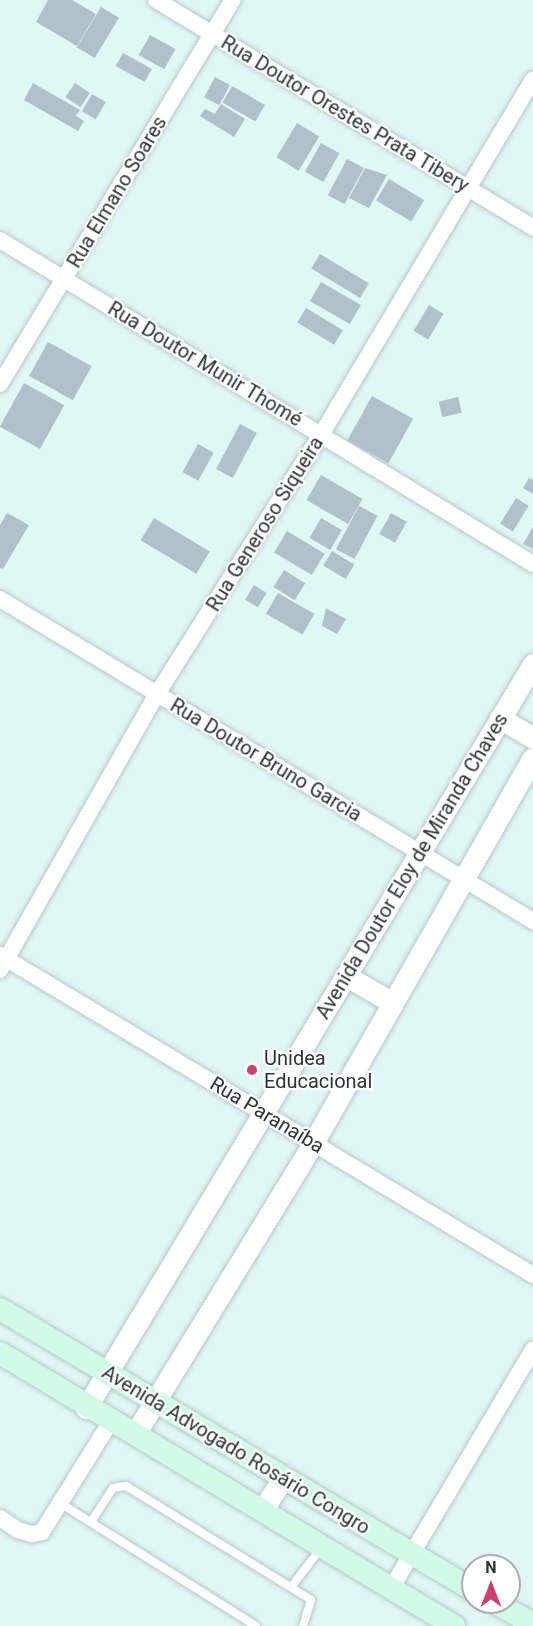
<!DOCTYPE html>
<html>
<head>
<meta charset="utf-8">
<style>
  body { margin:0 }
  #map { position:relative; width:533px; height:1626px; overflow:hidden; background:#e1f7f5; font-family:Roboto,sans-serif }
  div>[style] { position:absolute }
  .building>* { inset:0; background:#afc1c9; transform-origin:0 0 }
  .roads { filter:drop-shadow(0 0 2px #b4c9c7) drop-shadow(0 0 2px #b4c9c7) }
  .service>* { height:8px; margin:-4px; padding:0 4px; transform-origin:4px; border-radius:4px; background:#fff }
  .minor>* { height:16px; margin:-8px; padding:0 8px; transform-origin:8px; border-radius:8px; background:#fff }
  .tertiary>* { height:21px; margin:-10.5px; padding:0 10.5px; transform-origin:10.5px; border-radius:10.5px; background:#fff }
  .secondary>* { height:22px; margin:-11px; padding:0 11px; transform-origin:11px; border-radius:11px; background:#d2fbe5 }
  .dots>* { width:16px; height:16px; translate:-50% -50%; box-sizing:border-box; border:3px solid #fff; border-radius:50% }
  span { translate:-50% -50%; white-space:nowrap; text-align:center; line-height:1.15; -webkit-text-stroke:4.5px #fff; paint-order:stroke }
  .street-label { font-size:20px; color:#2c3434 }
  .poi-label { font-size:20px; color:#2c3434 }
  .left { translate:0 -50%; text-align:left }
  .north { position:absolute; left:461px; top:1554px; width:60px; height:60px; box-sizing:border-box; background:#fff; border:2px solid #abaeae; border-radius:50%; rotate:0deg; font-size:16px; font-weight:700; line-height:24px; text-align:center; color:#2c3434 }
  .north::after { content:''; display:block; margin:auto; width:21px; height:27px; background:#cd406e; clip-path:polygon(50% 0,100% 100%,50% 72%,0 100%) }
</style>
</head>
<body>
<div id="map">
  <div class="building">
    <div style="clip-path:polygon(48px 0,72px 0,96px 14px,77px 46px,36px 22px)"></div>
    <div style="left:101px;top:7px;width:21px;height:47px;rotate:31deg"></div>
    <div style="left:150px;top:35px;width:29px;height:23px;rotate:29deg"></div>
    <div style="left:123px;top:53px;width:33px;height:15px;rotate:29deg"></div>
    <div style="left:215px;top:77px;width:17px;height:23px;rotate:28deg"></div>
    <div style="clip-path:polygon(33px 83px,80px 110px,76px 116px,84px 121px,78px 131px,24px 100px)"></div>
    <div style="left:75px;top:83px;width:18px;height:17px;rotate:34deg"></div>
    <div style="left:232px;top:86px;width:38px;height:19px;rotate:30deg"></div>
    <div style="left:92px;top:94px;width:16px;height:20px;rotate:30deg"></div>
    <div style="clip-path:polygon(221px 104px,245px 119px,234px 137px,200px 116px,205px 109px,215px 114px)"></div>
    <div style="left:297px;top:123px;width:26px;height:40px;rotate:31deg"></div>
    <div style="left:321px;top:143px;width:21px;height:33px;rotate:29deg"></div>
    <div style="left:347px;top:159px;width:19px;height:41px;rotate:28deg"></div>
    <div style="clip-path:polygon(365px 168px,387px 175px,369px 208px,349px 198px)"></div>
    <div style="left:389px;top:179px;width:41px;height:25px;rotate:31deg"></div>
    <div style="left:320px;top:254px;width:57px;height:17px;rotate:31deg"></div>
    <div style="left:321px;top:282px;width:46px;height:22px;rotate:30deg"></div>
    <div style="left:429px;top:305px;width:17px;height:30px;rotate:31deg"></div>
    <div style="left:306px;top:308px;width:43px;height:17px;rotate:31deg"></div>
    <div style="left:48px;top:342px;width:50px;height:39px;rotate:29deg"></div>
    <div style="left:24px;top:383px;width:46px;height:50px;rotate:29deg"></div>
    <div style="left:372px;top:396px;width:47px;height:51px;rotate:29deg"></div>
    <div style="left:458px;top:397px;width:16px;height:20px;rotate:76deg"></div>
    <div style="left:240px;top:424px;width:19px;height:51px;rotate:28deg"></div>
    <div style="left:198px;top:444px;width:18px;height:32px;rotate:29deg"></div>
    <div style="left:321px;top:475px;width:48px;height:29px;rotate:30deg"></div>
    <div style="clip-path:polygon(529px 478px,533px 480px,533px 494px,523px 488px)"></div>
    <div style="left:516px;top:498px;width:15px;height:30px;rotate:32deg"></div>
    <div style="left:359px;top:506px;width:21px;height:49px;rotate:28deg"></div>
    <div style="clip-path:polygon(7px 513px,29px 525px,3px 569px,0 568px,0 525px)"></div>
    <div style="left:391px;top:513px;width:18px;height:24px;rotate:29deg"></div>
    <div style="left:154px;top:518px;width:65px;height:26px;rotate:31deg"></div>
    <div style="left:321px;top:518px;width:24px;height:23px;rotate:30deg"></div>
    <div style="clip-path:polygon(533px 527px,533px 549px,523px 544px)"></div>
    <div style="left:287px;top:531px;width:44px;height:25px;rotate:31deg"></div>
    <div style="left:332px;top:551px;width:26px;height:17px;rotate:31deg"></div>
    <div style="left:284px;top:570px;width:25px;height:20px;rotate:32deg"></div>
    <div style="left:254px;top:585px;width:15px;height:17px;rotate:32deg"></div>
    <div style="left:278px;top:593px;width:42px;height:24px;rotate:30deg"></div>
    <div style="clip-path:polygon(326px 608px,346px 619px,337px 634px,322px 626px)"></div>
  </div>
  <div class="roads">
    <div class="service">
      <div style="left:60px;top:1503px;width:231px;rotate:32.1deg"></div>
      <div style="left:91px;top:1522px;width:40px;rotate:-57.1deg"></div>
      <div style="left:113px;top:1488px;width:13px;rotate:-9deg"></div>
      <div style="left:126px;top:1486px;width:217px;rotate:31.6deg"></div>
      <div style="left:311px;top:1600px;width:27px;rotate:107deg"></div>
      <div style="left:292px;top:1586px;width:48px;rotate:-52.7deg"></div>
    </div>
    <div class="minor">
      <div style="left:156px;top:0;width:440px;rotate:31.1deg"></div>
      <div style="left:0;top:240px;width:624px;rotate:31.29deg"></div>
      <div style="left:0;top:384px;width:449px;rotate:-58.8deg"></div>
      <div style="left:0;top:599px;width:623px;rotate:31.14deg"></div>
      <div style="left:0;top:955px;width:622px;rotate:30.98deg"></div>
      <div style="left:0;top:970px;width:318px;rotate:-60.4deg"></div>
      <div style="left:157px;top:694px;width:307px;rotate:-57.7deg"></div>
      <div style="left:321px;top:435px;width:414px;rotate:-59.2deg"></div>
      <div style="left:0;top:1518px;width:22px;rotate:34deg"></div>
      <div style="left:18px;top:1530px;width:15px;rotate:16deg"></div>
      <div style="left:32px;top:1534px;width:10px;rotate:-11deg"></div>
      <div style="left:42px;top:1532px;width:131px;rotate:-58.1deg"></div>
      <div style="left:392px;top:1587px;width:276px;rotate:-59.3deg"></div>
    </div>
    <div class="tertiary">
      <div style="left:500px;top:718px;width:39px;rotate:31deg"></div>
      <div style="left:348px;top:977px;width:52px;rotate:30deg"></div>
      <div style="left:86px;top:1408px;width:868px;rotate:-59deg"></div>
      <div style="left:135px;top:1434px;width:341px;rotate:-58.5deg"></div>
      <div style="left:313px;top:1143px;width:443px;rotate:-60.3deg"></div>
      <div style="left:263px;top:1509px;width:37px;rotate:-57deg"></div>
    </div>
    <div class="secondary">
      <div style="left:0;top:1309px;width:550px;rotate:30.71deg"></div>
      <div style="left:0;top:1353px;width:530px;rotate:31.02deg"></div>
      <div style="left:494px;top:1602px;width:45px;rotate:29.4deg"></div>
    </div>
  </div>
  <div class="dots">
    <div style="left:252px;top:1070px;background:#cd406e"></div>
  </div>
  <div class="street-label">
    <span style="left:345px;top:114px;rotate:31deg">Rua Doutor Orestes Prata Tibery</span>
    <span style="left:117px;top:192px;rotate:-59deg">Rua Elmano Soares</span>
    <span style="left:205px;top:364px;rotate:31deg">Rua Doutor Munir Thomé</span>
    <span style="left:265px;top:524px;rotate:-58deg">Rua Generoso Siqueira</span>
    <span style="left:266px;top:760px;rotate:31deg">Rua Doutor Bruno Garcia</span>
    <span style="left:412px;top:866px;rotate:-59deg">Avenida Doutor Eloy de Miranda Chaves</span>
    <span style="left:267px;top:1115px;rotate:31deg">Rua Paranaíba</span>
    <span style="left:236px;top:1450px;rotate:31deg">Avenida Advogado Rosário Congro</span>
  </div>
  <div class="poi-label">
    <span class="left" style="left:264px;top:1070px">Unidea<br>Educacional</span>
  </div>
  <div class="north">N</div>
</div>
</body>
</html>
